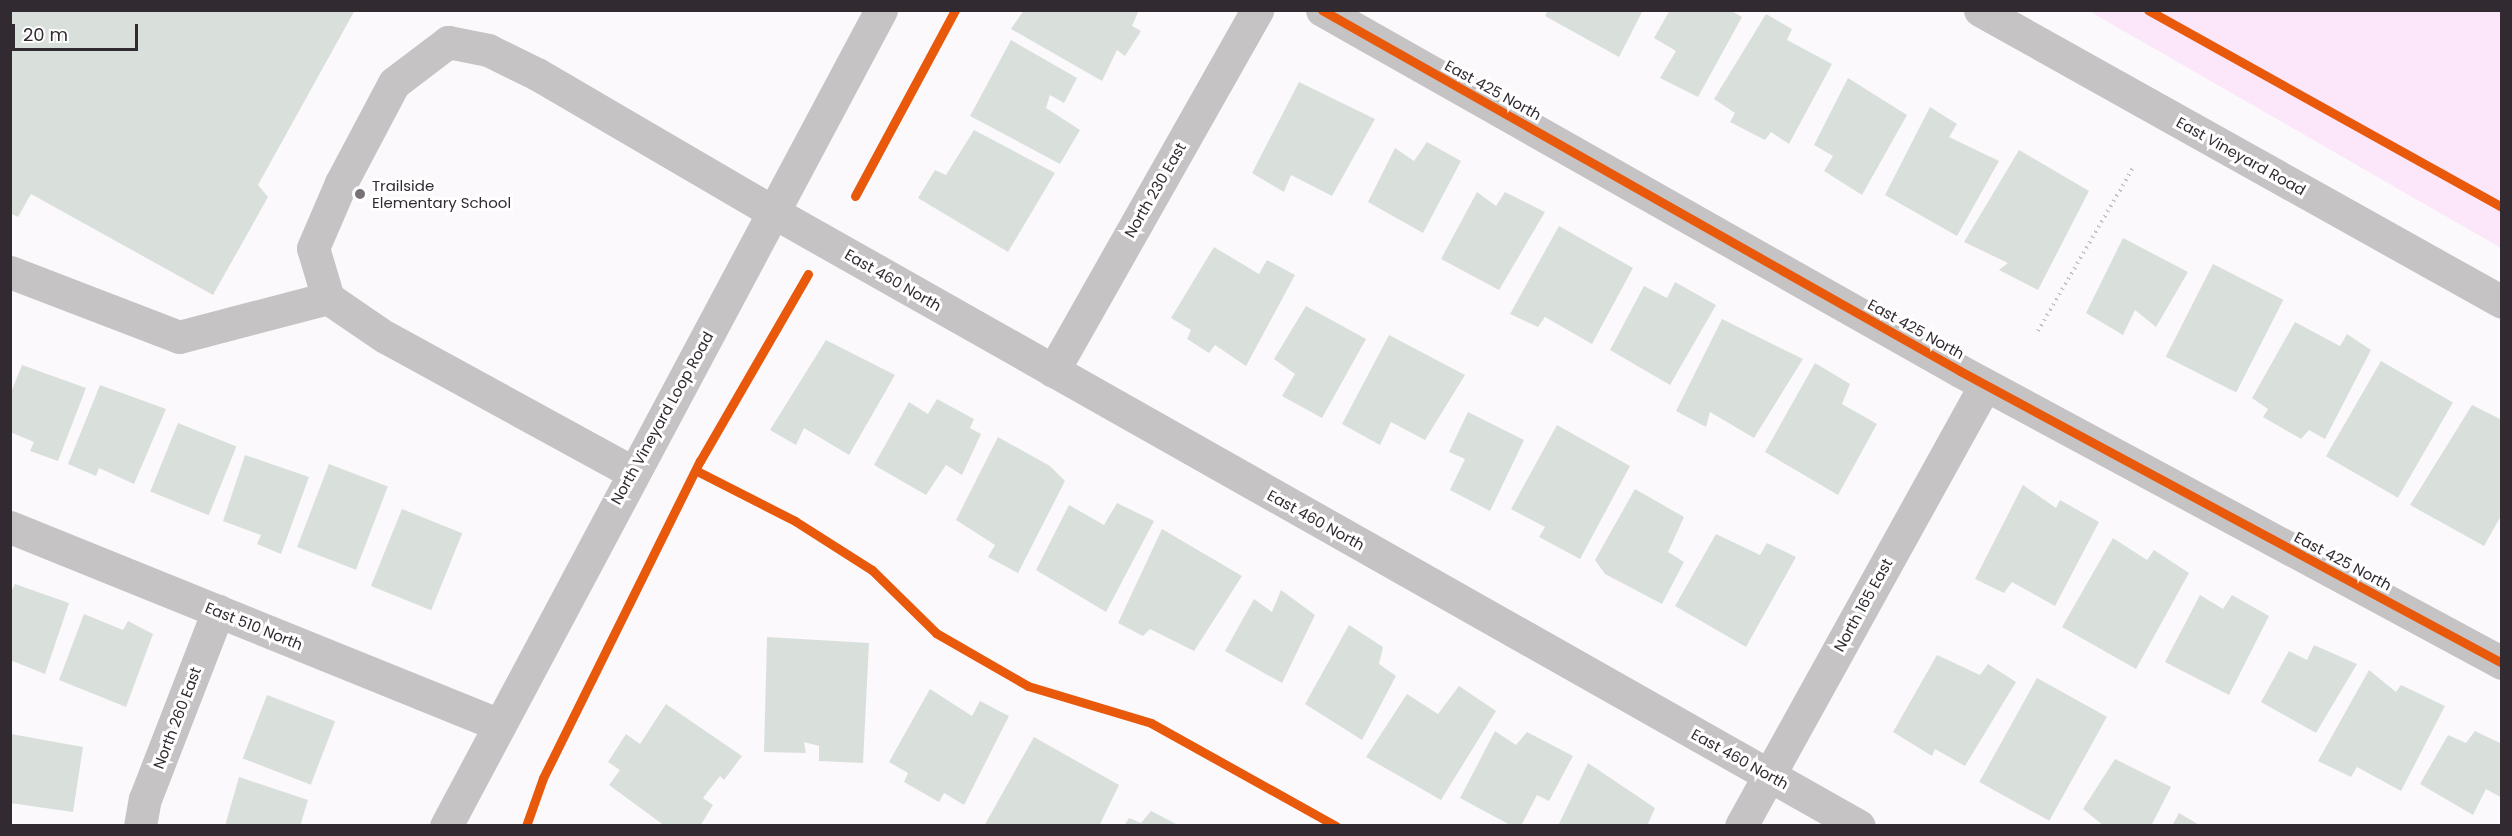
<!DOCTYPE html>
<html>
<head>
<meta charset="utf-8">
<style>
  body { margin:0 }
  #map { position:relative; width:2512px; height:836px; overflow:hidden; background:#fbf9fb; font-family:Poppins,sans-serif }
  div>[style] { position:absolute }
  .green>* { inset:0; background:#fce6f9 }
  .building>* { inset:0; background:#d9e0dc; transform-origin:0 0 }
  .path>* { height:4px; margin-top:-2px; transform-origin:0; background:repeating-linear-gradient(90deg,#c5c3c5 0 1.5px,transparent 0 6px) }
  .minor>* { height:33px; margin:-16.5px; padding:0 16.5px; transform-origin:16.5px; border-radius:16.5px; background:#c6c3c5 }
  .cycleway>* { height:9px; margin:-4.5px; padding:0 4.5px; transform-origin:4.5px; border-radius:4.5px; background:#e8590c }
  .dots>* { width:16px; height:16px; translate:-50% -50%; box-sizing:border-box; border:3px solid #fff; border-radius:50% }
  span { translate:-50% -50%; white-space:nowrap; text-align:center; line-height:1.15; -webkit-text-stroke:6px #fff; paint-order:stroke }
  .street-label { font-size:15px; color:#322a31 }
  .poi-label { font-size:15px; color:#322a31 }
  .left { translate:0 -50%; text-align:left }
  .frame { position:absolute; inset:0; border:12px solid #322a31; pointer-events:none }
  .scale { position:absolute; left:12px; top:24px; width:126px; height:27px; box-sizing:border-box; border:3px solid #322a31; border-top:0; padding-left:8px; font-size:18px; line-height:21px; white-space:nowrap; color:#322a31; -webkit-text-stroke:4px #fff; paint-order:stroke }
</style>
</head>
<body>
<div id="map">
  <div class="green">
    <div style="clip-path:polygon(2089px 11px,2501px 11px,2501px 248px)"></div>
  </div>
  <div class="building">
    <div style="clip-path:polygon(10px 10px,355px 10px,258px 185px,268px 197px,213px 295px,31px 194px,18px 217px,10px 213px)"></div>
    <div style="clip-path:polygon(1024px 10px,1139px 10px,1132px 26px,1141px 31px,1125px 56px,1117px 50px,1102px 81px,1011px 29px)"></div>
    <div style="clip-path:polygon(1548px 10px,1643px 10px,1619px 57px,1545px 16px)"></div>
    <div style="clip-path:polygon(1670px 10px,1730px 10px,1742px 17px,1698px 97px,1660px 78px,1676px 51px,1654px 38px)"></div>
    <div style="clip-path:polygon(1766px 14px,1792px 29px,1787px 40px,1832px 64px,1789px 144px,1771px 132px,1765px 140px,1730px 122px,1735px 113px,1714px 99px)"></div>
    <div style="clip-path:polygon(1011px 40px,1077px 78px,1064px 103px,1050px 95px,1046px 108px,1080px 130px,1060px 164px,970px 116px)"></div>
    <div style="clip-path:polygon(1848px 78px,1907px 115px,1862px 195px,1824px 171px,1833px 156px,1814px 145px)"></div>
    <div style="clip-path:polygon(1299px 82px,1375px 119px,1332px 196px,1291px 175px,1284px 192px,1252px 173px)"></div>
    <div style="clip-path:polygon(1930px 107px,1957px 124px,1949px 137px,1999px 161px,1957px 236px,1885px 195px)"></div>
    <div style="clip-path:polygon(974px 130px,1055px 173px,1008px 252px,918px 198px,935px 170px,946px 175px)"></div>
    <div style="clip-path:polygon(1427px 142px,1461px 161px,1423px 233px,1368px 202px,1395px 148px,1414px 161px)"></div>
    <div style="clip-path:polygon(2019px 150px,2089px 191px,2038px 290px,1999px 270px,2008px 263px,1964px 242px)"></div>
    <div style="clip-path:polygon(1477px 192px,1496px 206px,1505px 192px,1545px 212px,1499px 290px,1441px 259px)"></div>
    <div style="clip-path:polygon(1559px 226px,1633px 268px,1592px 344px,1545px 317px,1538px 327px,1510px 314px)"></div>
    <div style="clip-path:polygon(2123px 238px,2188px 272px,2156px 327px,2135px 310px,2123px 335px,2086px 313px)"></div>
    <div style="clip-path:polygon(1214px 247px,1259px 274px,1267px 260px,1295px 275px,1246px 366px,1215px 345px,1209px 353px,1187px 339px,1191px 330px,1171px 318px)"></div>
    <div style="left:2213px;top:264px;width:79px;height:104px;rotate:27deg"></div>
    <div style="clip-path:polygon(1675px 282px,1716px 305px,1670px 385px,1610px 350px,1644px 286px,1667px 298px)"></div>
    <div style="clip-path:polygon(1306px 306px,1366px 339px,1322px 418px,1282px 396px,1295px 374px,1274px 359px)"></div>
    <div style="clip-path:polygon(1722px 319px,1803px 359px,1754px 438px,1710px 412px,1706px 427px,1676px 411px)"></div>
    <div style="clip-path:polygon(2295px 322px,2340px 346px,2347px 334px,2371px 350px,2325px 439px,2309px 430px,2301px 439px,2263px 417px,2268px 409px,2252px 398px)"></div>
    <div style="clip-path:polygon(1389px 335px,1465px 375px,1425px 440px,1391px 422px,1380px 445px,1342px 424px)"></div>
    <div style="clip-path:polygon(826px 340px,895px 375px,849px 455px,804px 428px,796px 445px,770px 430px)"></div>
    <div style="left:2381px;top:361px;width:83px;height:110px;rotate:30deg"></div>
    <div style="clip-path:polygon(1815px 363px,1850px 384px,1842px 404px,1877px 424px,1838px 495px,1765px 452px)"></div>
    <div style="clip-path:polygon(22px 365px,86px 388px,58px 461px,30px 451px,34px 442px,10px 432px,10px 395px)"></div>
    <div style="clip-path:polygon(100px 385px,166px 409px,134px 484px,99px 468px,96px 476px,68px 464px)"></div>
    <div style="clip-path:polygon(937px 399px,974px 419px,970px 428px,981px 434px,962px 475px,946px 465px,926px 495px,874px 465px,909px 402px,928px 414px)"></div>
    <div style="clip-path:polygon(2472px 405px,2502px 420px,2502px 514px,2484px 546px,2410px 505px)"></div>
    <div style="clip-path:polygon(1468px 412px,1524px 440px,1490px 511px,1450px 490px,1465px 459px,1449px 452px)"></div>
    <div style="left:178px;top:423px;width:63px;height:74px;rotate:22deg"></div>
    <div style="clip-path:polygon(1557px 425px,1630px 466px,1580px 559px,1539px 537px,1545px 527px,1511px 509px)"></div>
    <div style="clip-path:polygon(998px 437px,1050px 466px,1065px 481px,1018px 573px,988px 557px,995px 545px,956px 520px)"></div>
    <div style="clip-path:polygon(245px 455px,309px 477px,281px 554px,257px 544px,261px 535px,223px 521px)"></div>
    <div style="left:329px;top:464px;width:63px;height:89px;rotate:21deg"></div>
    <div style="clip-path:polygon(2023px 485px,2056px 508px,2060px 500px,2099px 522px,2055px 606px,2012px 582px,2004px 593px,1975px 579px)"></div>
    <div style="clip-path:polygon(1635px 489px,1684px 517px,1668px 552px,1684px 562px,1662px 604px,1605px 574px,1595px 560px)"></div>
    <div style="clip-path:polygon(1117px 503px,1154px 521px,1106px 612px,1036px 570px,1069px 505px,1104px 525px)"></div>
    <div style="left:402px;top:509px;width:65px;height:83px;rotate:22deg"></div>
    <div style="clip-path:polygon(1162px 529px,1242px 576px,1194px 651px,1150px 629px,1143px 636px,1118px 623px)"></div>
    <div style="clip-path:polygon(1716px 534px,1760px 555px,1767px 543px,1796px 557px,1746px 647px,1675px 606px)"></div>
    <div style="clip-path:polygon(2113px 538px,2147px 560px,2154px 550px,2189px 573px,2136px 669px,2062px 627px)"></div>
    <div style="clip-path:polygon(15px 584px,69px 603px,45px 674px,10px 660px,10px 594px)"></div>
    <div style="clip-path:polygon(1281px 590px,1315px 615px,1282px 683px,1225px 651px,1254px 599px,1272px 612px)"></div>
    <div style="clip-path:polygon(2200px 595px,2223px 609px,2232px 595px,2269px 616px,2229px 695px,2165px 662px)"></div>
    <div style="clip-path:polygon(84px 614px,123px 630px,128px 621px,153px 634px,126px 707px,59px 680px)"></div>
    <div style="clip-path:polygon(1349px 625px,1383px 647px,1379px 664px,1396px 676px,1362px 740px,1305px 704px)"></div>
    <div style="clip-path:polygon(767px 637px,869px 643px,863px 763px,819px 761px,819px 746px,804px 742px,806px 753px,764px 752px)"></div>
    <div style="clip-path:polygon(2314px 645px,2357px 664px,2316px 733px,2261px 702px,2289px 651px,2307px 660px)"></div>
    <div style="clip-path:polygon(1937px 655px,1980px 675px,1988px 664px,2016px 682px,1965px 766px,1935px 749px,1932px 756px,1893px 732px)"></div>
    <div style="clip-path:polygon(2369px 670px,2396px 692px,2401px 685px,2445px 706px,2401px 791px,2357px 767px,2351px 777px,2318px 761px)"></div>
    <div style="left:2037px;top:678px;width:80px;height:119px;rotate:29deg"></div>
    <div style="clip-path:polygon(1459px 686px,1496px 711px,1441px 800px,1366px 757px,1407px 694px,1438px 714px)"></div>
    <div style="clip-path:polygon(930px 689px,972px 716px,980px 701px,1009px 716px,964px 805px,944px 793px,939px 802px,904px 782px,908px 773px,889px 762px)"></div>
    <div style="left:267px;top:695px;width:73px;height:68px;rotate:21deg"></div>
    <div style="clip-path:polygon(666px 704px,742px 756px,724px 780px,720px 776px,703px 798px,713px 805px,700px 826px,665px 826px,609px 785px,620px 770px,608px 762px,626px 734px,640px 744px)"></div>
    <div style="clip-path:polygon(1495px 731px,1516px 745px,1527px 732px,1573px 756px,1549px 801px,1537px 795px,1521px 826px,1512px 826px,1460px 798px)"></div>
    <div style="clip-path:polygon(2475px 731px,2502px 744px,2502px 798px,2486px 789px,2473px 815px,2420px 784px,2448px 735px,2466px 743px)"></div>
    <div style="clip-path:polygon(11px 734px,83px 747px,73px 812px,10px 803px)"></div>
    <div style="clip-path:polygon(1034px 737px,1119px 785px,1099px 826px,984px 826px)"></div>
    <div style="clip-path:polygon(2115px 759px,2171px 787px,2151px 826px,2104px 826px,2083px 809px)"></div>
    <div style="clip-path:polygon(1588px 763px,1655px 808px,1647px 826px,1558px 826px)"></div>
    <div style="clip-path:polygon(239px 777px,308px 800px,300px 826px,225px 826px)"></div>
    <div style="clip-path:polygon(1151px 811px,1180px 826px,1124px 826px,1129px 818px,1141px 823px)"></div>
    <div style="clip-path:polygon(2179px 813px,2201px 826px,2172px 826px)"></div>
  </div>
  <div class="path">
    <div style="left:2038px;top:331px;width:189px;rotate:-59.8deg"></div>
  </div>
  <div class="minor">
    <div style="left:1322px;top:10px;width:733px;rotate:29.5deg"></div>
    <div style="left:1960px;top:371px;width:616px;rotate:28.31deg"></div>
    <div style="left:1980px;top:10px;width:598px;rotate:29.22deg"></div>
    <div style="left:10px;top:272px;width:181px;rotate:21deg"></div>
    <div style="left:179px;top:337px;width:154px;rotate:-14.7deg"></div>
    <div style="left:1053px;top:371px;width:415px;rotate:-60.5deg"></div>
    <div style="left:632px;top:472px;width:281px;rotate:-151.3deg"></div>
    <div style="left:385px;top:337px;width:69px;rotate:-145.6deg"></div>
    <div style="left:328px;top:298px;width:52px;rotate:-106.7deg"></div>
    <div style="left:313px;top:248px;width:71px;rotate:-66.7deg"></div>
    <div style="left:341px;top:183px;width:113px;rotate:-62.1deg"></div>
    <div style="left:394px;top:83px;width:68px;rotate:-37.2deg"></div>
    <div style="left:448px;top:42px;width:41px;rotate:11.3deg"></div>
    <div style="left:488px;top:50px;width:55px;rotate:26.1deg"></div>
    <div style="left:537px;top:74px;width:276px;rotate:30.3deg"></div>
    <div style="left:775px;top:213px;width:1245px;rotate:29.49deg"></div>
    <div style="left:10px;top:527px;width:525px;rotate:22.02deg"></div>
    <div style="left:140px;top:826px;width:27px;rotate:-80deg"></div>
    <div style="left:145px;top:799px;width:202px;rotate:-68.8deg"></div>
    <div style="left:446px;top:826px;width:925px;rotate:-61.94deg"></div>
    <div style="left:1741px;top:826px;width:504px;rotate:-61.04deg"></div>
  </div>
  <div class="cycleway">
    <div style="left:1322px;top:10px;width:733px;rotate:29.5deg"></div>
    <div style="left:1960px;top:371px;width:616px;rotate:28.31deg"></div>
    <div style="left:2148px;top:10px;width:405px;rotate:29.1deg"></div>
    <div style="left:855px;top:196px;width:211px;rotate:-61.7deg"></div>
    <div style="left:699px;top:472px;width:108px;rotate:27deg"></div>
    <div style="left:795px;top:521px;width:91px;rotate:32.5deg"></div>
    <div style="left:872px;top:570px;width:90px;rotate:44.5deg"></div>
    <div style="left:936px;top:633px;width:106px;rotate:29.9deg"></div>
    <div style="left:1028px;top:686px;width:128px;rotate:16.7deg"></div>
    <div style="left:1151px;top:723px;width:212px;rotate:29.1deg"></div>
    <div style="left:526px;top:826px;width:51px;rotate:-70.5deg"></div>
    <div style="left:543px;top:778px;width:354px;rotate:-63.7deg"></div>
    <div style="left:700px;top:461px;width:216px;rotate:-60deg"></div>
  </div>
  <div class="dots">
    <div style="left:360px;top:194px;background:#787278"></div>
  </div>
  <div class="street-label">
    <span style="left:1493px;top:90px;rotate:29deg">East 425 North</span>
    <span style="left:2241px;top:156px;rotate:29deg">East Vineyard Road</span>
    <span style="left:1155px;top:190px;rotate:-60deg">North 230 East</span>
    <span style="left:893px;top:280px;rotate:30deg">East 460 North</span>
    <span style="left:1916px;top:329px;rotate:29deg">East 425 North</span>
    <span style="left:662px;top:418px;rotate:-61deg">North Vineyard Loop Road</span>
    <span style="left:1316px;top:520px;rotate:29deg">East 460 North</span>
    <span style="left:2343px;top:561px;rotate:28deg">East 425 North</span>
    <span style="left:1863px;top:605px;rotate:-61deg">North 165 East</span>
    <span style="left:254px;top:626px;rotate:22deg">East 510 North</span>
    <span style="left:177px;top:718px;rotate:-69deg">North 260 East</span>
    <span style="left:1740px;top:759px;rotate:29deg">East 460 North</span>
  </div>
  <div class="poi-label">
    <span class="left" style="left:372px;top:194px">Trailside<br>Elementary School</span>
  </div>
  <div class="frame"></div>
  <div class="scale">20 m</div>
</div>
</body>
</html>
